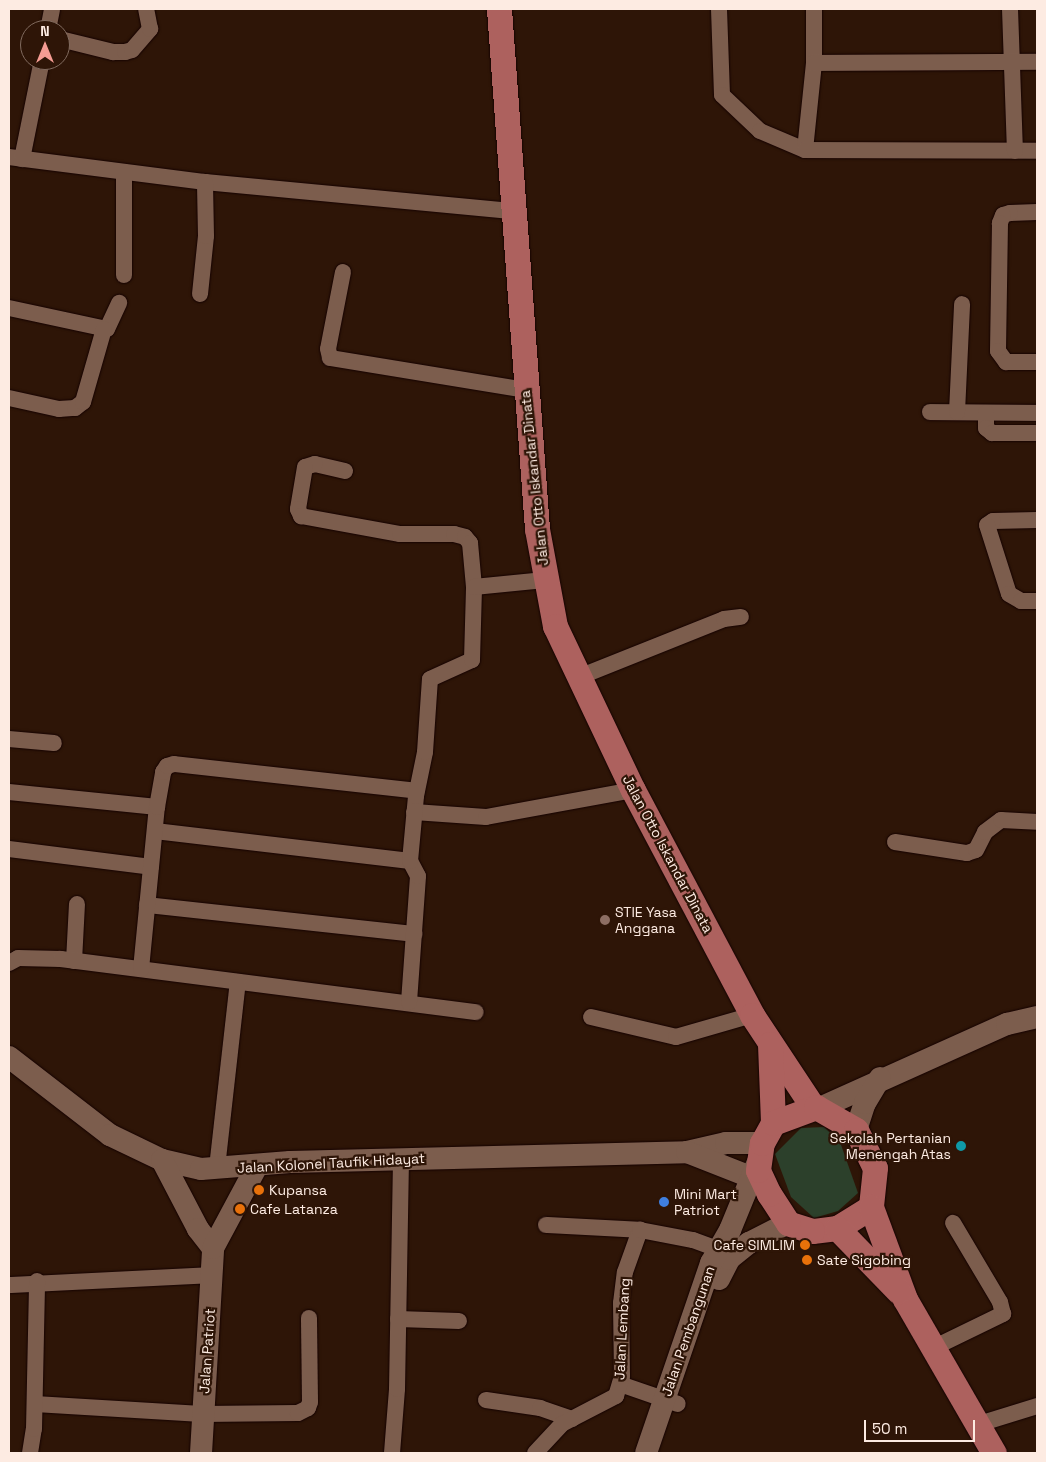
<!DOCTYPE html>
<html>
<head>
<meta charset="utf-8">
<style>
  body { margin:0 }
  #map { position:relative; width:1046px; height:1462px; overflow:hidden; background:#2e1507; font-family:"Space Grotesk",sans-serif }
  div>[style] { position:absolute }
  .green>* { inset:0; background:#2c402b }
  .roads { filter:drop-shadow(0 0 1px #150200) drop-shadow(0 0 1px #150200) }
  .street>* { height:16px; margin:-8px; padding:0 8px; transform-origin:8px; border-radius:8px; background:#7c5d4d }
  .secondary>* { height:22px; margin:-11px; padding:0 11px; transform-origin:11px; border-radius:11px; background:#7c5d4d }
  .primary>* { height:25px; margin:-12.5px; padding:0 12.5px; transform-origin:12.5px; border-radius:12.5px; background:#ad615e }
  .dots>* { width:14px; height:14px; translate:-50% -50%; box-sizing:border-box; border:2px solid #2e1507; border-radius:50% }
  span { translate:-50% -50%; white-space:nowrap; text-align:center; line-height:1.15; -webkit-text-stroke:4.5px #2e1507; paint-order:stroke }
  .street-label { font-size:14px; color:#fdebe2 }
  .poi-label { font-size:14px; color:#fdebe2 }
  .left { translate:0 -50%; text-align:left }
  .right { translate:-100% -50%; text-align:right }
  .frame { position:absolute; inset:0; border:10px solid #fdebe2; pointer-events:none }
  .north { position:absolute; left:20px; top:20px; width:50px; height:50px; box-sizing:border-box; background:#2e1507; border:1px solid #816b5f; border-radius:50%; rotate:0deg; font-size:14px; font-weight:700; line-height:20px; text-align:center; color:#fdebe2 }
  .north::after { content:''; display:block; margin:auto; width:18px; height:22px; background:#f59c93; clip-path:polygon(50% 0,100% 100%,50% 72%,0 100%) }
  .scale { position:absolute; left:864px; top:1420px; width:111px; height:22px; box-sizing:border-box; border:2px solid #fdebe2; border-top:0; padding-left:6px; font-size:15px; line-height:18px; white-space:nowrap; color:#fdebe2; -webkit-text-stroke:4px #2e1507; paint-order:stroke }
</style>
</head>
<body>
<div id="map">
  <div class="green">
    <div style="clip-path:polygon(824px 1127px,840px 1142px,858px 1193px,838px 1211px,814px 1218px,791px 1197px,775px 1154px,801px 1128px)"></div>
  </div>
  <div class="roads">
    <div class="street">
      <div style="left:719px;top:9px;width:86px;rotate:88deg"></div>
      <div style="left:722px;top:95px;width:52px;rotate:43.5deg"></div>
      <div style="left:760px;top:131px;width:49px;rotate:22.9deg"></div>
      <div style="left:814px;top:9px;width:54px;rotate:90deg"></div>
      <div style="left:814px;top:63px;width:87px;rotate:95.9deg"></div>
      <div style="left:805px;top:150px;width:232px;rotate:0.2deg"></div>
      <div style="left:1010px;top:9px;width:142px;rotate:88deg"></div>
      <div style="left:48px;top:30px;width:21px;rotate:-79deg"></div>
      <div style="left:60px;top:39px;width:55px;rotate:13.8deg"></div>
      <div style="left:113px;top:52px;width:12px"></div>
      <div style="left:125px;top:52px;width:7px;rotate:-16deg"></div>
      <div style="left:132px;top:50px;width:28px;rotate:-49deg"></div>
      <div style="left:150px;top:29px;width:20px;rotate:-101deg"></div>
      <div style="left:814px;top:63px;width:223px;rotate:-0.3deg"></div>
      <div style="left:9px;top:157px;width:198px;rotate:7.3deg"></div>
      <div style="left:205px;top:182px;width:310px;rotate:5.4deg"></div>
      <div style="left:22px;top:159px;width:101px;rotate:-78.6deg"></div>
      <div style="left:1037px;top:212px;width:27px;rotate:178deg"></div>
      <div style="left:1010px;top:213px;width:7px;rotate:164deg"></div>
      <div style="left:1003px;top:215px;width:9px;rotate:111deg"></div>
      <div style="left:1000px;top:223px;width:128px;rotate:90.9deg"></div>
      <div style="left:998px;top:351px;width:14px;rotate:54deg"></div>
      <div style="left:1006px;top:362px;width:31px"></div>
      <div style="left:343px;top:272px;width:78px;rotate:101deg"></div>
      <div style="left:328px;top:349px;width:9px;rotate:77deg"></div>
      <div style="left:330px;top:358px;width:199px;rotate:9.3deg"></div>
      <div style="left:124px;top:275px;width:103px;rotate:-90deg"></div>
      <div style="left:200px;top:294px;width:58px;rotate:-84.1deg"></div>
      <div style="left:206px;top:236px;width:54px;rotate:-91.1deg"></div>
      <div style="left:9px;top:308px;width:100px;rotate:12.1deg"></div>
      <div style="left:107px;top:329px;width:29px;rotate:-65deg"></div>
      <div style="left:9px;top:398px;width:51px;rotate:12.4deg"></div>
      <div style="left:59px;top:409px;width:16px;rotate:-4deg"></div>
      <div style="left:75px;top:408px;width:10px;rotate:-37deg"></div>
      <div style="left:83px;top:402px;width:76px;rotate:-74deg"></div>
      <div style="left:930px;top:412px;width:107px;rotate:0.5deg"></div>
      <div style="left:957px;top:412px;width:108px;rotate:-87.3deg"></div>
      <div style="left:986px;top:413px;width:15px;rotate:90deg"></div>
      <div style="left:986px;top:428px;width:8px;rotate:40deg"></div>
      <div style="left:992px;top:433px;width:45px"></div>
      <div style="left:345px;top:471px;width:31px;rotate:-167deg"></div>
      <div style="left:315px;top:464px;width:10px;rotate:163deg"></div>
      <div style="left:305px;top:467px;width:43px;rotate:99.5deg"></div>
      <div style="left:298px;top:509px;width:8px;rotate:67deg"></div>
      <div style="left:301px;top:516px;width:101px;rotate:10.3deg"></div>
      <div style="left:400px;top:534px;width:54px"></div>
      <div style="left:454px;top:534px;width:11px;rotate:15deg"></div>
      <div style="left:465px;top:537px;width:8px;rotate:50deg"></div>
      <div style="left:470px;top:543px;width:44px;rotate:84.8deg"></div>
      <div style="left:1037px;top:520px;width:44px;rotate:178.7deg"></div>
      <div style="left:993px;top:521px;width:7px;rotate:146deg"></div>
      <div style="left:987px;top:525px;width:72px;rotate:72.3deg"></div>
      <div style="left:1009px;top:594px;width:14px;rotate:30deg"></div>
      <div style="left:1021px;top:601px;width:16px"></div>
      <div style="left:579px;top:677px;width:156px;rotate:-21.8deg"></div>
      <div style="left:724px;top:619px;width:17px;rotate:-7deg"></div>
      <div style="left:9px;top:739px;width:45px;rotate:5.1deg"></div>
      <div style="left:9px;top:792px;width:149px;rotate:5.8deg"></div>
      <div style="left:414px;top:812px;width:72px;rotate:4deg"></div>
      <div style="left:486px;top:817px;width:149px;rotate:-10.4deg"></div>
      <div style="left:155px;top:831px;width:257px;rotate:6.7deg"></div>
      <div style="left:895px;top:842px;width:73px;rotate:8.7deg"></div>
      <div style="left:967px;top:853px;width:9px;rotate:-18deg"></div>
      <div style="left:976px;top:850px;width:20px;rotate:-63deg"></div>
      <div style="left:985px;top:832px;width:20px;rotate:-37deg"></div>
      <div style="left:1001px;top:820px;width:36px;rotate:3deg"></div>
      <div style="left:9px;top:849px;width:143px;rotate:7.2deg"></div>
      <div style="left:147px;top:905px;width:269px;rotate:6.2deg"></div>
      <div style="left:74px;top:961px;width:57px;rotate:-87deg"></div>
      <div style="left:9px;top:963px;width:10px;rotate:-29deg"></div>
      <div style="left:18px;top:958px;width:43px;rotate:1.3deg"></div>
      <div style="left:61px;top:959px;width:418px;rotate:7.3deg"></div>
      <div style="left:141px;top:969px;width:163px;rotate:-84.4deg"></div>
      <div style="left:157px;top:807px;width:36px;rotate:-80deg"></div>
      <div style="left:163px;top:772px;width:7px;rotate:-56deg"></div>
      <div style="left:167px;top:766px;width:7px;rotate:-16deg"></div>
      <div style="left:174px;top:764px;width:244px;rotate:6.3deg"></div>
      <div style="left:409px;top:1002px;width:126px;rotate:-85.9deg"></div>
      <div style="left:418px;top:876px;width:17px;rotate:-118deg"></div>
      <div style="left:410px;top:861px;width:65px;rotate:-84.7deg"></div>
      <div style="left:416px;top:796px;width:45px;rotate:-78.4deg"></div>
      <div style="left:425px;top:752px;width:73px;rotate:-86.1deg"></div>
      <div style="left:430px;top:679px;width:46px;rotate:-24.3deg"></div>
      <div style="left:472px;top:660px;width:73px;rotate:-88.4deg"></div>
      <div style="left:474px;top:587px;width:71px;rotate:-5.6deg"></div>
      <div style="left:591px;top:1017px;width:87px;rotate:13.2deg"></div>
      <div style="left:676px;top:1037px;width:79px;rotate:-16.1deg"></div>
      <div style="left:217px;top:1168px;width:187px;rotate:-83.6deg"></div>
      <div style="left:546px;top:1225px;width:94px;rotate:3deg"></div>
      <div style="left:9px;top:1285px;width:202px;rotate:-2.8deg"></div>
      <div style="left:398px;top:1319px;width:61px;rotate:1.9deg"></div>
      <div style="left:935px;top:1347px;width:76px;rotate:-25.9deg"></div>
      <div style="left:1003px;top:1314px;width:12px;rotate:-104deg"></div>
      <div style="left:1000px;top:1302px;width:92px;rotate:-120.7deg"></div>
      <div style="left:620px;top:1384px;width:61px;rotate:19deg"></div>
      <div style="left:486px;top:1400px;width:55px;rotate:8.4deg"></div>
      <div style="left:540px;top:1408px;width:34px;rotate:19deg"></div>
      <div style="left:35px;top:1404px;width:167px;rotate:3.4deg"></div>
      <div style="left:202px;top:1414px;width:96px;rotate:-0.6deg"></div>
      <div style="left:298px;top:1413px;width:11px;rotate:-27deg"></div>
      <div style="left:308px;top:1408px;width:6px;rotate:-72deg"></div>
      <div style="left:310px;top:1402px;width:84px;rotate:-90.7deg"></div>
      <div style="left:979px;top:1424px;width:61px;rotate:-17.2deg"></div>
      <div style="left:30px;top:1453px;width:24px;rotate:-81deg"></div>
      <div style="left:34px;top:1429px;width:148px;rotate:-88.8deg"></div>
      <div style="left:392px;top:1453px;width:64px;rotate:-85.5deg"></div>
      <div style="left:397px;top:1389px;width:231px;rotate:-89deg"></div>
      <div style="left:535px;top:1453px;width:40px;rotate:-47deg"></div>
      <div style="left:562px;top:1424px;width:61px;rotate:-27.4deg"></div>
      <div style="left:616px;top:1396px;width:21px;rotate:-73deg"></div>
      <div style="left:622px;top:1376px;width:73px;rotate:-90.8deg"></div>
      <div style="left:621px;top:1303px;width:31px;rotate:-83deg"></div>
      <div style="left:625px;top:1272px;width:45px;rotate:-70.3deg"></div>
      <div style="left:640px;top:1230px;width:54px;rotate:10.7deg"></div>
      <div style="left:693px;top:1240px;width:29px;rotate:20deg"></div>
      <div style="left:720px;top:1250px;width:8px;rotate:45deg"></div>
    </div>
    <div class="secondary">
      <div style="left:9px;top:1057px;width:128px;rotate:37.7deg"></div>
      <div style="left:110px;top:1135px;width:58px;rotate:25.7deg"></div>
      <div style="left:162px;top:1160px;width:40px;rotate:13deg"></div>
      <div style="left:201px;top:1169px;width:89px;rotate:-4.5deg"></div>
      <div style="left:290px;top:1162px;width:397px;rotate:-1.4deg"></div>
      <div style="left:687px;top:1152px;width:40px;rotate:-13deg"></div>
      <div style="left:726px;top:1143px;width:36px"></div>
      <div style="left:822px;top:1107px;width:203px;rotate:-24.2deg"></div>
      <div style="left:1007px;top:1024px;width:31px;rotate:-13deg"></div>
      <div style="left:856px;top:1130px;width:28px;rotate:-72deg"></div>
      <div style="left:865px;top:1103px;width:29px;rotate:-59deg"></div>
      <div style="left:687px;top:1152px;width:82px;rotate:21.5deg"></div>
      <div style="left:162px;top:1160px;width:78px;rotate:62.4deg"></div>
      <div style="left:198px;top:1229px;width:24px;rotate:52deg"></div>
      <div style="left:719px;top:1279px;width:22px;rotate:-63deg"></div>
      <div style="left:729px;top:1259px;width:26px;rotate:-39deg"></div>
      <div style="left:749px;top:1243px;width:44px;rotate:-27.1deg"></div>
      <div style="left:201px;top:1453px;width:205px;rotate:-86.6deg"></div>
      <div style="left:213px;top:1248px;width:93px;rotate:-61.8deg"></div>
      <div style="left:646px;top:1453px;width:201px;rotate:-71.1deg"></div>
      <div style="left:711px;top:1263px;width:38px;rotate:-60deg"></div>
      <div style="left:730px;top:1230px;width:79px;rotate:-67.7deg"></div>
    </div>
    <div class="primary">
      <div style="left:499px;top:9px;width:521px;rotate:85.82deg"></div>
      <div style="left:537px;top:529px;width:99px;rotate:79.5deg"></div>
      <div style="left:555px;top:626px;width:182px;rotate:64.6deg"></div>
      <div style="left:633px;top:790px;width:255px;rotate:62.1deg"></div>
      <div style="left:752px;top:1015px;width:110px;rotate:56.5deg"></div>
      <div style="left:770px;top:1044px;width:79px;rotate:87.8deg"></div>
      <div style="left:871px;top:1207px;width:40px;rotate:148deg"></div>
      <div style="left:837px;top:1228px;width:25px;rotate:173deg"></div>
      <div style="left:812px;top:1231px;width:25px;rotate:-162deg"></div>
      <div style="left:788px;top:1223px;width:35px;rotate:-123deg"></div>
      <div style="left:769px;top:1194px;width:26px;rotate:-115deg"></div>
      <div style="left:758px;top:1170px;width:27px;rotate:-82deg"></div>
      <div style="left:762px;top:1143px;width:23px;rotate:-61deg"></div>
      <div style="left:773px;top:1123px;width:46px;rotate:-20.4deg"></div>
      <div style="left:816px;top:1107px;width:46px;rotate:29.9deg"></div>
      <div style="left:856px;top:1130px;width:42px;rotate:63.4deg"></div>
      <div style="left:875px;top:1168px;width:39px;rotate:96deg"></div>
      <div style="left:871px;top:1207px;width:98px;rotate:69.7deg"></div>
      <div style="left:905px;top:1299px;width:178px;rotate:60deg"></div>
      <div style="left:837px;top:1228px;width:88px;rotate:45.9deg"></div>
    </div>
  </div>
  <div class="dots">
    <div style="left:605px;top:920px;background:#8d6e63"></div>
    <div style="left:961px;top:1146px;background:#0f9aa8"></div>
    <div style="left:259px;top:1190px;background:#e8710a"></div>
    <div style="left:664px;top:1202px;background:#3f7fe0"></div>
    <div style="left:240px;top:1209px;background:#e8710a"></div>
    <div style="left:805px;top:1245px;background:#e8710a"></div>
    <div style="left:807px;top:1260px;background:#e8710a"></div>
  </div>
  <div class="street-label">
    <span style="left:534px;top:478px;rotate:-96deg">Jalan Otto Iskandar Dinata</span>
    <span style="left:668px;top:854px;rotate:62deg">Jalan Otto Iskandar Dinata</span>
    <span style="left:331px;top:1163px;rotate:-3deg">Jalan Kolonel Taufik Hidayat</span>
    <span style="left:622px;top:1329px;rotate:-87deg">Jalan Lembang</span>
    <span style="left:688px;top:1331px;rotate:-71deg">Jalan Pembangunan</span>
    <span style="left:207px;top:1351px;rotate:-86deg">Jalan Patriot</span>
  </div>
  <div class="poi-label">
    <span class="left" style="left:615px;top:920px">STIE Yasa<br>Anggana</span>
    <span class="right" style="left:951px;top:1146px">Sekolah Pertanian<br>Menengah Atas</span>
    <span class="left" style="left:269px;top:1190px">Kupansa</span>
    <span class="left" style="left:674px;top:1202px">Mini Mart<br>Patriot</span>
    <span class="left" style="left:250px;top:1209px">Cafe Latanza</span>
    <span class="right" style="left:795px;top:1245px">Cafe SIMLIM</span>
    <span class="left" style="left:817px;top:1260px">Sate Sigobing</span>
  </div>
  <div class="frame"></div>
  <div class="north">N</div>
  <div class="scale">50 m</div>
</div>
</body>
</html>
